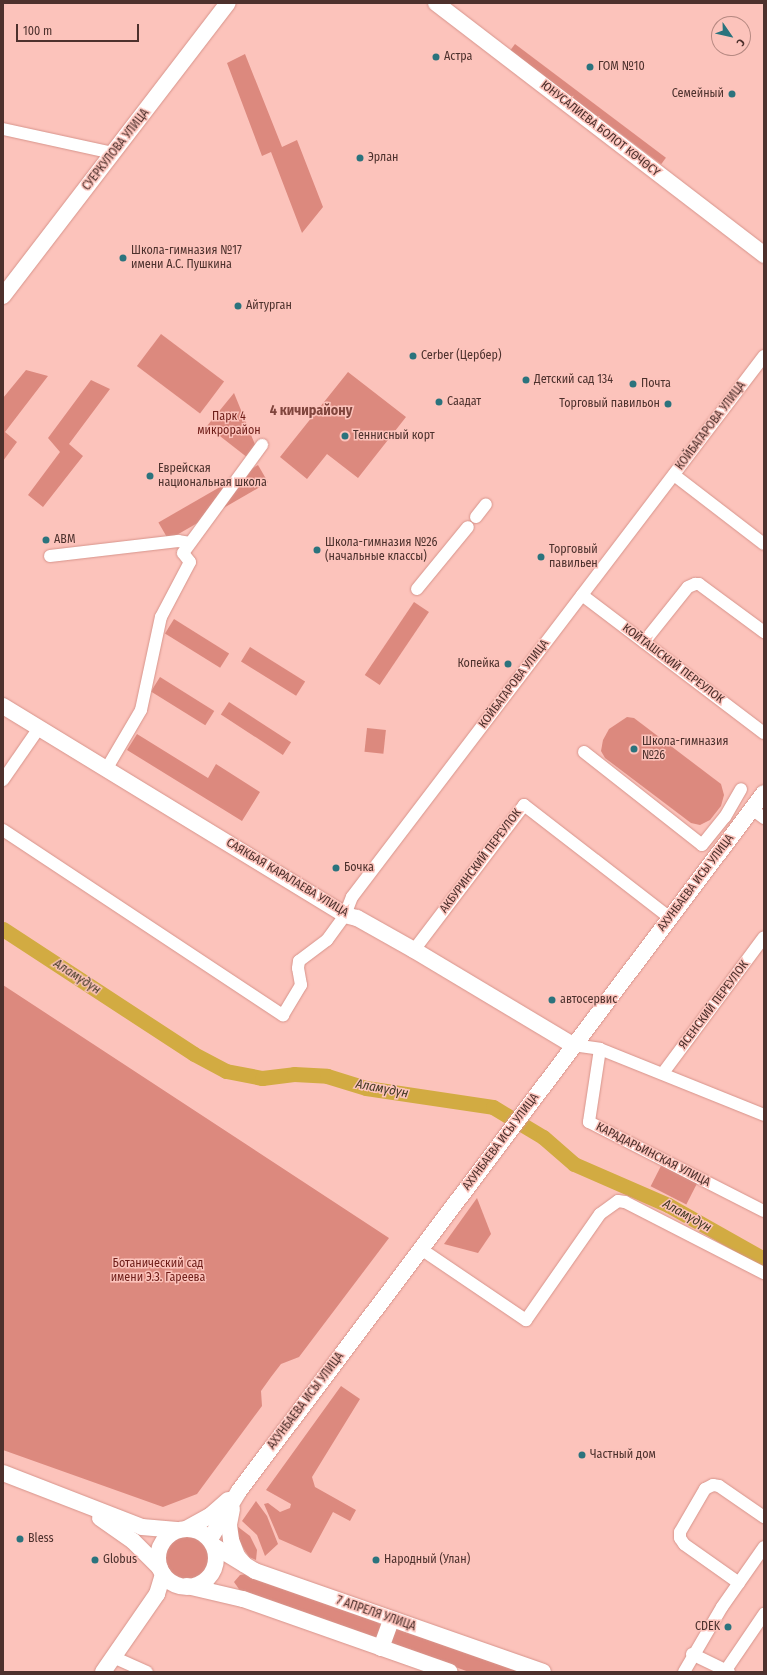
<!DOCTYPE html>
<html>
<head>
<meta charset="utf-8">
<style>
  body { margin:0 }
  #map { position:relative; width:767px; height:1675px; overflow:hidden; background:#fcc3bb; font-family:"Fira Sans Condensed",sans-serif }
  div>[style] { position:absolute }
  .green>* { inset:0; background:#dc897e; transform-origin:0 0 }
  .round { border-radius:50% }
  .river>* { height:15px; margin:-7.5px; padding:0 7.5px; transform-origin:7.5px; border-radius:7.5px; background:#d2ab42 }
  .roads { filter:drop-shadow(0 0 1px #d7948b) drop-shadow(0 0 1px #d7948b) }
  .minor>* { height:12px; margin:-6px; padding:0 6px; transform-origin:6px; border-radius:6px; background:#fff }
  .major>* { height:16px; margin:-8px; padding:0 8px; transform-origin:8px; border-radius:8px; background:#fff }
  .major>.ring { margin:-8px; padding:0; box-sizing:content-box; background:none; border:16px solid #fff; border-radius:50% }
  .dots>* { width:11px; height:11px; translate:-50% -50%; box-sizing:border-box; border:2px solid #fcc3bb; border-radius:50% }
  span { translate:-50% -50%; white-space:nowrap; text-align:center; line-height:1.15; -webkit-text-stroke:3px #fcc3bb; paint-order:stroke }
  .poi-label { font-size:12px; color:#4d312d }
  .left { translate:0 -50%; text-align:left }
  .right { translate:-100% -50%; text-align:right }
  .street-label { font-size:12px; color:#4d312d }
  .park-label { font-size:12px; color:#6e1d18 }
  .water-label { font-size:13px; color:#423922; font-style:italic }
  .quarter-label { font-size:14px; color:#80453d; font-weight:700 }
  .frame { position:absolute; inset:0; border:4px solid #4d312d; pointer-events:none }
  .north { position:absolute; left:711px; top:16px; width:40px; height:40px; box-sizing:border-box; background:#fcc3bb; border:1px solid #b68982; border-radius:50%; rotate:124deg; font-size:11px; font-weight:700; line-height:16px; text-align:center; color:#4d312d }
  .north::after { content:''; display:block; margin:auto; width:14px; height:18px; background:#2b737d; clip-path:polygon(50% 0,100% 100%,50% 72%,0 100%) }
  .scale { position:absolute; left:16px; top:24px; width:123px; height:18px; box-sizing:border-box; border:2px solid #4d312d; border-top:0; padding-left:5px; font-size:12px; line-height:14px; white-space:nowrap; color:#4d312d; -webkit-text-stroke:3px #fcc3bb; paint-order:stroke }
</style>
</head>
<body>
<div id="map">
  <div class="green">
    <div style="left:515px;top:44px;width:189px;height:8px;rotate:37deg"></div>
    <div style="clip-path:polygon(245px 54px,282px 147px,297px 140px,323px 207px,302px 233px,271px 152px,262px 156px,227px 63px)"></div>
    <div style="left:161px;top:334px;width:79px;height:40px;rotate:37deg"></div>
    <div style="clip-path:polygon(26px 370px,48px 376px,5px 432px,17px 442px,3px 461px,3px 398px)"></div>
    <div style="clip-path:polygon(348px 372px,406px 417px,358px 478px,327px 454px,307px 479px,280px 457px)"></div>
    <div style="clip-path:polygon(91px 380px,110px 389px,69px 444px,83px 456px,43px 507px,28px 495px,60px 452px,48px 438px)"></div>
    <div style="clip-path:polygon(234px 393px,256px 447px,248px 458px,207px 426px)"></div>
    <div style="left:258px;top:465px;width:20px;height:115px;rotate:60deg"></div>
    <div style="left:414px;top:602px;width:18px;height:88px;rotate:34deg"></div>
    <div style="left:174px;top:619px;width:65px;height:17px;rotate:32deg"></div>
    <div style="left:250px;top:647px;width:65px;height:17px;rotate:32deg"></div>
    <div style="left:160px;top:677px;width:64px;height:17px;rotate:32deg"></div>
    <div style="left:229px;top:702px;width:74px;height:15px;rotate:33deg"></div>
    <div style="clip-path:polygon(627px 717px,634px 718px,721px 784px,724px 795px,721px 806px,710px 820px,700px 825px,691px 823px,605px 758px,601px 751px,603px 740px,609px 729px)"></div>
    <div style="left:367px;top:728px;width:19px;height:24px;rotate:6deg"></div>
    <div style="clip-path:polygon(137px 734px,208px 778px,216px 764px,260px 792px,242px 821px,127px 750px)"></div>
    <div style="clip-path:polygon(3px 985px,389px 1238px,299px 1357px,281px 1364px,271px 1377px,261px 1391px,262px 1406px,197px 1494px,163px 1507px,3px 1450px)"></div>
    <div style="left:662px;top:1164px;width:40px;height:25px;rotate:27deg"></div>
    <div style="clip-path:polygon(477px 1198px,491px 1234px,478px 1253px,444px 1244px)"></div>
    <div style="clip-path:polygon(341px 1386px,360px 1399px,312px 1477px,315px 1487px,356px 1510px,350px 1521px,333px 1512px,311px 1553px,279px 1539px,264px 1504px,268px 1503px,280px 1512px,290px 1508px,291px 1504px,266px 1490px)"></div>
    <div style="clip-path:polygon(256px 1501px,267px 1516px,278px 1544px,265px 1556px,257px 1535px,242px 1521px)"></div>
    <div style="clip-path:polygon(233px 1523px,250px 1536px,257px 1550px,256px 1560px,249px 1557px,237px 1538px)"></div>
    <div class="round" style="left:165px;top:1535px;width:44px;height:44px"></div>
    <div style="clip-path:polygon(246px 1574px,375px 1621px,381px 1625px,380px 1634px,375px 1638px,241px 1592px,234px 1582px,240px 1575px)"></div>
    <div style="clip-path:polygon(394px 1629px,400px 1629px,526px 1672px,469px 1672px,398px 1646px,389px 1641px)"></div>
  </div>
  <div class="river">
    <div style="left:3px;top:929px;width:228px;rotate:33.2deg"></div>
    <div style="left:194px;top:1054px;width:36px;rotate:28deg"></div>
    <div style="left:226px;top:1071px;width:37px;rotate:11deg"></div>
    <div style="left:262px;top:1078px;width:32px;rotate:-7deg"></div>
    <div style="left:294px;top:1074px;width:33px;rotate:3deg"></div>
    <div style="left:327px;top:1076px;width:41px;rotate:17.1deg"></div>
    <div style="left:366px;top:1088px;width:128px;rotate:8.5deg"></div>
    <div style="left:493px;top:1107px;width:58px;rotate:31deg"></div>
    <div style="left:543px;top:1137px;width:41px;rotate:41.1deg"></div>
    <div style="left:574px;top:1164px;width:103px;rotate:23.6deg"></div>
    <div style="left:668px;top:1205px;width:110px;rotate:29.4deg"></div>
  </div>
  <div class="roads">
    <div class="minor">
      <div style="left:3px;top:129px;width:113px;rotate:12.3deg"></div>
      <div style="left:674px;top:475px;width:113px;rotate:37.5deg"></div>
      <div style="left:476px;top:517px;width:16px;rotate:-52deg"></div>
      <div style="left:50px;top:556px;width:129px;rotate:-6.7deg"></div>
      <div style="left:178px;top:541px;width:12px;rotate:9deg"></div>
      <div style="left:417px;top:589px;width:80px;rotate:-50.6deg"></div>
      <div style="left:582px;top:595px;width:228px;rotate:37.2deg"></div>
      <div style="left:644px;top:642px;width:70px;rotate:-51.3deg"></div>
      <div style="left:688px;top:587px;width:8px;rotate:-23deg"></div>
      <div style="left:695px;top:584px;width:4px"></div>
      <div style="left:699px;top:584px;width:81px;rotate:36.4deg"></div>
      <div style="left:584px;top:752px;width:150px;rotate:38.2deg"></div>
      <div style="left:702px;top:845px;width:36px;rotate:-51deg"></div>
      <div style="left:725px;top:817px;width:32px;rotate:-60deg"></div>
      <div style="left:107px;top:768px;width:67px;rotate:-59.6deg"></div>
      <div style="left:141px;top:710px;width:95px;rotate:-77.9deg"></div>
      <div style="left:161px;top:617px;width:62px;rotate:-62.2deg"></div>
      <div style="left:190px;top:562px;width:11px;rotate:-128deg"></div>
      <div style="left:183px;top:553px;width:134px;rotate:-53.8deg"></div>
      <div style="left:3px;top:780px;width:63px;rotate:-55.3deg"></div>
      <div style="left:752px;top:809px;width:15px;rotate:37deg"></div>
      <div style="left:3px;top:830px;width:336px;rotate:33.5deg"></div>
      <div style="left:283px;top:1015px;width:35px;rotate:-59deg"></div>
      <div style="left:301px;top:985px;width:17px;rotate:-100deg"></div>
      <div style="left:298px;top:968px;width:7px;rotate:-82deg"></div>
      <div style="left:299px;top:961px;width:35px;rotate:-37deg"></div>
      <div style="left:327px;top:940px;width:31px;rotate:-54deg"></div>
      <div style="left:345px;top:915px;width:19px;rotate:-69deg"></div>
      <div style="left:352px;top:897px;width:680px;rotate:-52.71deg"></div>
      <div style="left:414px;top:950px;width:182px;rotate:-52.8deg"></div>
      <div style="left:524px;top:805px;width:185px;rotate:37.7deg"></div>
      <div style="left:573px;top:1045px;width:27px;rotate:8deg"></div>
      <div style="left:600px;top:1049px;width:74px;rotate:98.6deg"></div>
      <div style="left:589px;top:1122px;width:196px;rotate:27deg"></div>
      <div style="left:600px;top:1049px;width:177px;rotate:21.9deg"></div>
      <div style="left:663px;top:1073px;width:169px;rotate:-53.4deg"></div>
      <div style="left:421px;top:1249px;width:127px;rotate:34.1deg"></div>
      <div style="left:526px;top:1320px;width:129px;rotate:-55.1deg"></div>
      <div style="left:600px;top:1214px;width:22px;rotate:-36deg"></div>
      <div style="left:618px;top:1201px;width:7px;rotate:8deg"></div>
      <div style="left:625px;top:1202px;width:156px;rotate:27.1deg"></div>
      <div style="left:739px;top:1583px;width:67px;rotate:-144.7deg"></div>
      <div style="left:684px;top:1544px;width:7px;rotate:-124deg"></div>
      <div style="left:680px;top:1538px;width:6px;rotate:-90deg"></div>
      <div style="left:680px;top:1532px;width:50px;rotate:-59.8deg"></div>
      <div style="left:705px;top:1489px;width:9px;rotate:-27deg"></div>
      <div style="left:713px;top:1485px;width:6px;rotate:9deg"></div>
      <div style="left:719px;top:1486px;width:55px;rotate:34.6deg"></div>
      <div style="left:692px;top:1654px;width:41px;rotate:25.9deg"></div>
      <div style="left:113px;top:1657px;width:37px;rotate:24deg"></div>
      <div style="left:726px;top:1670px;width:68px;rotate:-55.8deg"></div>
      <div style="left:684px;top:1672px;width:75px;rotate:-59.7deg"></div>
      <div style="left:722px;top:1607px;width:73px;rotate:-55deg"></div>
    </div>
    <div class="major">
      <div style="left:436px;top:3px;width:414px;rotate:37.5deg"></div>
      <div style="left:3px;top:296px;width:369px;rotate:-52.5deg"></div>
      <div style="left:3px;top:706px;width:401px;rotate:31.4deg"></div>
      <div style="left:345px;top:915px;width:12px;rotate:14deg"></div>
      <div style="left:357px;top:918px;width:65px;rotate:29.3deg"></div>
      <div style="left:414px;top:950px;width:185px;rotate:30.9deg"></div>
      <div style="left:3px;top:1473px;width:149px;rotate:21.2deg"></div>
      <div style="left:142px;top:1527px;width:35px;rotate:5deg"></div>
      <div style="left:232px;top:1509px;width:16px;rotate:101deg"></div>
      <div style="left:229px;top:1525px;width:15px;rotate:82deg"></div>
      <div style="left:231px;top:1540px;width:17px;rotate:69deg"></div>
      <div style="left:237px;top:1556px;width:11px;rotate:49deg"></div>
      <div style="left:100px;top:1518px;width:40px;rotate:34.9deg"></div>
      <div style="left:133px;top:1541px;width:38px;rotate:45deg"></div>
      <div style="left:186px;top:1529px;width:29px;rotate:-29deg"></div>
      <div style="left:211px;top:1515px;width:23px;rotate:-41deg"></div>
      <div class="ring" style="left:158px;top:1529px;width:42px;height:42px"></div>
      <div style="left:210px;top:1539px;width:56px;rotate:-58.9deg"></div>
      <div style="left:239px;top:1491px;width:873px;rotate:-53.05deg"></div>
      <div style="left:214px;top:1546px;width:48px;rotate:31.4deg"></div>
      <div style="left:255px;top:1571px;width:305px;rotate:19.3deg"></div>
      <div style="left:187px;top:1586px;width:57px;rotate:13.1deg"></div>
      <div style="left:243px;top:1599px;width:219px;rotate:19.4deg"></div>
      <div style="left:381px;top:1648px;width:30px;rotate:-70deg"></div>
      <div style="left:103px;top:1672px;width:95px;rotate:-55.3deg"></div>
      <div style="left:157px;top:1594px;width:21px;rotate:-73deg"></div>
    </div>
  </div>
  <div class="dots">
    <div style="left:436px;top:57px;background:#2b737d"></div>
    <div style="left:590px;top:67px;background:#2b737d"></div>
    <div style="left:732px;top:94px;background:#2b737d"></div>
    <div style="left:360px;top:158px;background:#2b737d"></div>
    <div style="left:123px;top:258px;background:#2b737d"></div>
    <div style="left:238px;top:306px;background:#2b737d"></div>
    <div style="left:413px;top:356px;background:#2b737d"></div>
    <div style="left:526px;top:380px;background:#2b737d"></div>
    <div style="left:633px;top:384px;background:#2b737d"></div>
    <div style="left:439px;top:402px;background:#2b737d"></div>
    <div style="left:668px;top:404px;background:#2b737d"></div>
    <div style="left:345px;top:436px;background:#2b737d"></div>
    <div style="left:150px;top:476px;background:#2b737d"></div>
    <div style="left:46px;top:540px;background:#2b737d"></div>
    <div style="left:317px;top:550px;background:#2b737d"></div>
    <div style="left:541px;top:557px;background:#2b737d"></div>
    <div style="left:508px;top:664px;background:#2b737d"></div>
    <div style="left:634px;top:749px;background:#2b737d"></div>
    <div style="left:336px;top:868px;background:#2b737d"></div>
    <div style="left:552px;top:1000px;background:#2b737d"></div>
    <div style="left:582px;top:1455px;background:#2b737d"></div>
    <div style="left:20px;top:1539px;background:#2b737d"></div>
    <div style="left:95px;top:1560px;background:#2b737d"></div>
    <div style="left:376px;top:1560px;background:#2b737d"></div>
    <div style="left:728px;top:1627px;background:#2b737d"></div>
  </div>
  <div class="poi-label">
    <span class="left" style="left:444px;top:57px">Астра</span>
    <span class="left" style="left:598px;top:67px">ГОМ №10</span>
    <span class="right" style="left:724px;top:94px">Семейный</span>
    <span class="left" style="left:368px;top:158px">Эрлан</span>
    <span class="left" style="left:131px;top:258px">Школа-гимназия №17<br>имени А.С. Пушкина</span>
    <span class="left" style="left:246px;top:306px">Айтурган</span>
    <span class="left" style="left:421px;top:356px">Cerber (Цербер)</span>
    <span class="left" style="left:534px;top:380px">Детский сад 134</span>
    <span class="left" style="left:641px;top:384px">Почта</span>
    <span class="left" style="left:447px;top:402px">Саадат</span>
    <span class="right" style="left:660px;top:404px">Торговый павильон</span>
    <span class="left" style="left:353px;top:436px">Теннисный корт</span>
    <span class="left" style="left:158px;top:476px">Еврейская<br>национальная школа</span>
    <span class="left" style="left:54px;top:540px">ABM</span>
    <span class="left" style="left:325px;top:550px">Школа-гимназия №26<br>(начальные классы)</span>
    <span class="left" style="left:549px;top:557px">Торговый<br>павильен</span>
    <span class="right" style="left:500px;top:664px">Копейка</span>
    <span class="left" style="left:642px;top:749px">Школа-гимназия<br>№26</span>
    <span class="left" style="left:344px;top:868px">Бочка</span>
    <span class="left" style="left:560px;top:1000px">автосервис</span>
    <span class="left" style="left:590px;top:1455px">Частный дом</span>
    <span class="left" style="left:28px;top:1539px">Bless</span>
    <span class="left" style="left:103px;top:1560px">Globus</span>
    <span class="left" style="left:384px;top:1560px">Народный (Улан)</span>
    <span class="right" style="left:720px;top:1627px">CDEK</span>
  </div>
  <div class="street-label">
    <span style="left:600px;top:129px;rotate:38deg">ЮНУСАЛИЕВА БОЛОТ КӨЧӨСҮ</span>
    <span style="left:116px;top:150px;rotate:-52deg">СУЕРКУЛОВА УЛИЦА</span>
    <span style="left:711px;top:426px;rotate:-53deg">КОЙБАГАРОВА УЛИЦА</span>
    <span style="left:673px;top:664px;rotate:37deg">КОЙТАШСКИЙ ПЕРЕУЛОК</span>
    <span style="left:514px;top:684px;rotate:-53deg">КОЙБАГАРОВА УЛИЦА</span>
    <span style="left:481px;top:861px;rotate:-53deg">АКБУРИНСКИЙ ПЕРЕУЛОК</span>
    <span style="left:287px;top:878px;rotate:31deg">САЯКБАЯ КАРАЛАЕВА УЛИЦА</span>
    <span style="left:696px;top:883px;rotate:-53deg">АХУНБАЕВА ИСЫ УЛИЦА</span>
    <span style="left:714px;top:1005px;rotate:-53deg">ЯСЕНСКИЙ ПЕРЕУЛОК</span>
    <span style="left:501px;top:1142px;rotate:-53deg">АХУНБАЕВА ИСЫ УЛИЦА</span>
    <span style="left:653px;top:1155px;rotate:27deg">КАРАДАРЬИНСКАЯ УЛИЦА</span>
    <span style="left:306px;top:1401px;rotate:-53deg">АХУНБАЕВА ИСЫ УЛИЦА</span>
    <span style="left:376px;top:1614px;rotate:19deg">7 АПРЕЛЯ УЛИЦА</span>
  </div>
  <div class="park-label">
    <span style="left:229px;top:424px">Парк 4<br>микрорайон</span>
    <span style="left:158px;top:1271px">Ботанический сад<br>имени Э.З. Гареева</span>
  </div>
  <div class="water-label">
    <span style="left:77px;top:977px;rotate:33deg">Аламүдүн</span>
    <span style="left:382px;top:1089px;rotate:11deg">Аламүдүн</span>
    <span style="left:687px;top:1216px;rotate:29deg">Аламүдүн</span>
  </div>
  <div class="quarter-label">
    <span style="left:311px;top:411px">4 кичирайону</span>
  </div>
  <div class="frame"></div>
  <div class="north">С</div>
  <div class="scale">100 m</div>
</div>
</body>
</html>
